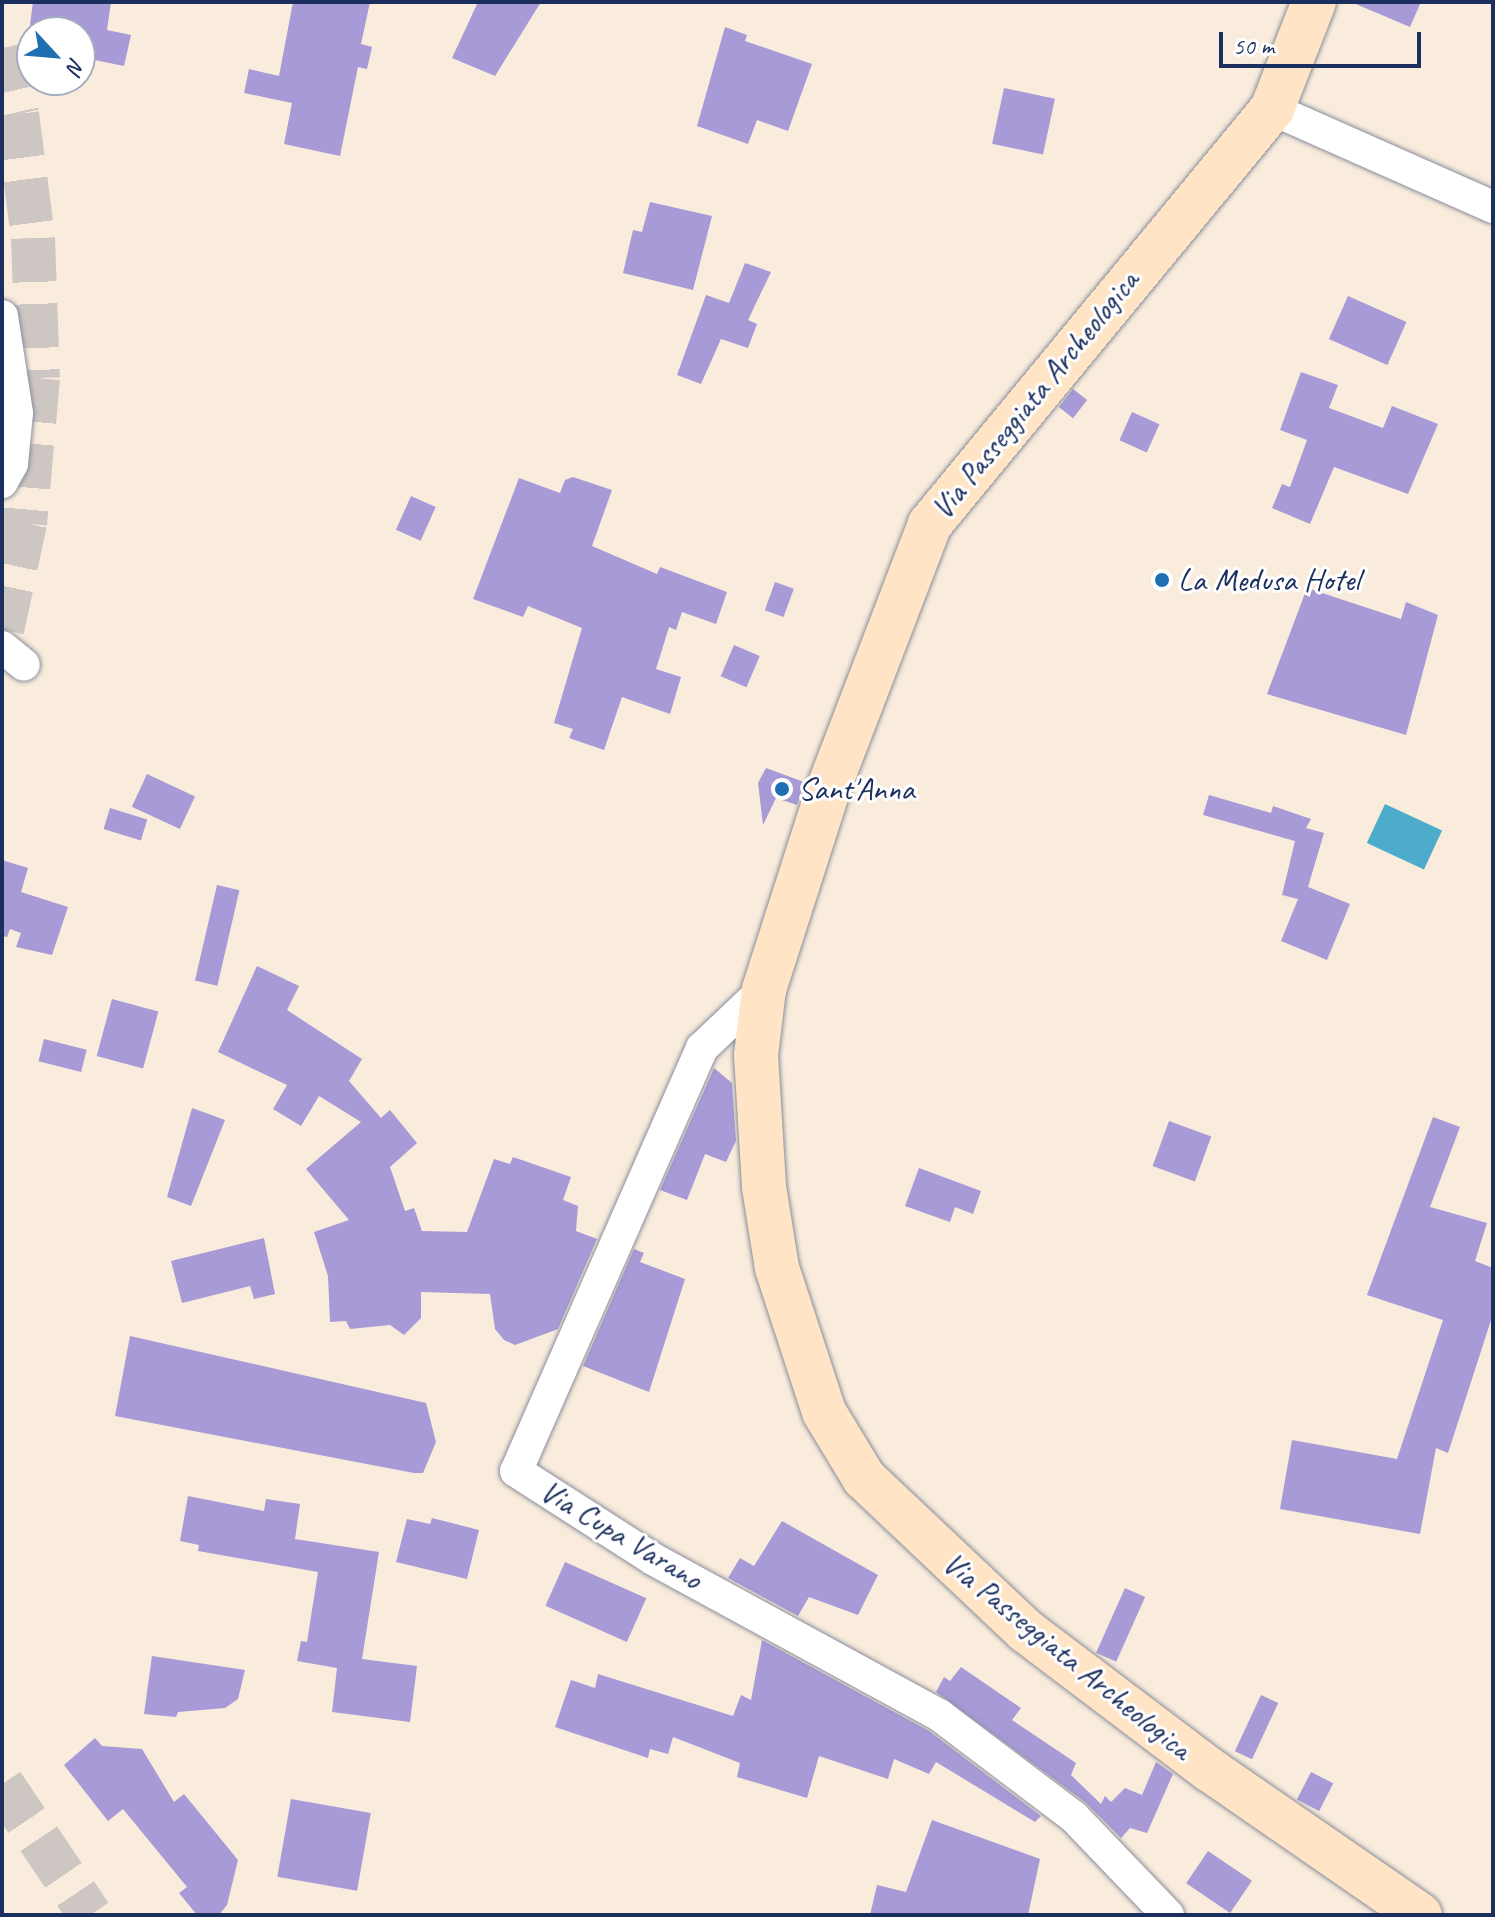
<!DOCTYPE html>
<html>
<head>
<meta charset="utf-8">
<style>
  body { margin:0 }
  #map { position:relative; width:1495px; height:1917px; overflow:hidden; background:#f9ecdc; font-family:Caveat,sans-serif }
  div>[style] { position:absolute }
  .water>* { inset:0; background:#4daccc; transform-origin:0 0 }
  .building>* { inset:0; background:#a79ad7; transform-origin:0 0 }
  .highway-tunnel>* { height:44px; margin-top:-22px; transform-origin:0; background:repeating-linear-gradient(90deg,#cdc6c3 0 44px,transparent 0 66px) }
  .roads { filter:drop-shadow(0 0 2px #8a8e9d) drop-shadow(0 0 2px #8a8e9d) }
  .street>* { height:32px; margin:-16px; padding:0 16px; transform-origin:16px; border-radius:16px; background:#fff }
  .secondary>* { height:44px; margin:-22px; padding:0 22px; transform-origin:22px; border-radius:22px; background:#ffe4c6 }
  .dots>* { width:22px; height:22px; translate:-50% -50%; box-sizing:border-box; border:4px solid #fff; border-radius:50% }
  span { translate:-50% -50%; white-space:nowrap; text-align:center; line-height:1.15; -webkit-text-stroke:6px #fff; paint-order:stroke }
  .street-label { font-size:32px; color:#1b2f5e }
  .poi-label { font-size:32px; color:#1b2f5e }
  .left { translate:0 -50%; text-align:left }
  .frame { position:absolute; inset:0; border:4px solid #1b2f5e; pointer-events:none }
  .north { position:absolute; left:16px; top:16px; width:80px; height:80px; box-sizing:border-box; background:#fff; border:2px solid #a4acbf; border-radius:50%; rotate:116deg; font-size:22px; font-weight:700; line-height:32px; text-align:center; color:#1b2f5e }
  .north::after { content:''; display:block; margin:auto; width:28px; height:36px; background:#1f6fb2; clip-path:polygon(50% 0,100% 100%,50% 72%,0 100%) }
  .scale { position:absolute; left:1219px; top:32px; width:202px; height:36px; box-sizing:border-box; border:4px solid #1b2f5e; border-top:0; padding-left:10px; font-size:24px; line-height:28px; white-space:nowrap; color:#1b2f5e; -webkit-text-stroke:6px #fff; paint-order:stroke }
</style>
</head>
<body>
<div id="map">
  <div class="water">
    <div style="left:1385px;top:804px;width:63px;height:43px;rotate:25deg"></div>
  </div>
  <div class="building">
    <div style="clip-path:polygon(33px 2px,111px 2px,107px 30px,131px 35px,124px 66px,80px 57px,80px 32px,49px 32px,30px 25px)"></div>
    <div style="clip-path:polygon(293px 2px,370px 2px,361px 44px,372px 47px,367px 69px,358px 67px,340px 156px,284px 144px,292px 103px,244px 93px,249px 69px,279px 76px)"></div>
    <div style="clip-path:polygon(478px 2px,541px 2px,495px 76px,452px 58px)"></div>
    <div style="clip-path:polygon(1351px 2px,1421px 2px,1410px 27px)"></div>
    <div style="clip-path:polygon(725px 27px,747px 35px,745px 41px,812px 64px,788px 131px,757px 120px,748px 144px,697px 126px)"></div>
    <div style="left:1004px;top:88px;width:52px;height:57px;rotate:12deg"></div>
    <div style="clip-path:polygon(650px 202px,712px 216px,693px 290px,623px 273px,633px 230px,642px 232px)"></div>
    <div style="clip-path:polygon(745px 263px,771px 272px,748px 320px,757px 324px,748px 348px,721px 339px,701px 384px,677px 375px,706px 295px,729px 303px)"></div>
    <div style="left:1348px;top:296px;width:64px;height:47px;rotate:24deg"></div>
    <div style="clip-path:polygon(1301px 372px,1338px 385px,1329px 408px,1383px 428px,1392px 406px,1438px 424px,1408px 494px,1334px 467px,1310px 524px,1272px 508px,1282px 484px,1290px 487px,1307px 440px,1280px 430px)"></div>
    <div style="left:1073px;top:389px;width:18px;height:23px;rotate:38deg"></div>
    <div style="left:1132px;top:412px;width:30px;height:31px;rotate:24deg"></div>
    <div style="clip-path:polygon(573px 477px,612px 490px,592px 546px,657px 574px,660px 567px,727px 592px,716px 624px,682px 612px,676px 630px,669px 627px,656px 669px,681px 677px,670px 714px,622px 697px,604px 750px,569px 738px,573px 729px,554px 723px,582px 628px,528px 606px,523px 617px,473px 599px,519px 478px,560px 493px,565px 480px)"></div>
    <div style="left:411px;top:496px;width:27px;height:37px;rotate:24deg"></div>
    <div style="left:775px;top:582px;width:20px;height:30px;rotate:20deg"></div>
    <div style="clip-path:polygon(1307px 588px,1401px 619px,1406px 602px,1438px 615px,1406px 735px,1267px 694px)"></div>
    <div style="left:734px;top:645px;width:28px;height:34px;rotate:23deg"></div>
    <div style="clip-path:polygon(766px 768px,804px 782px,797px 805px,776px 798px,763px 825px,758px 783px)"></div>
    <div style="left:147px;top:774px;width:53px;height:36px;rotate:25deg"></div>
    <div style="clip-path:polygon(1209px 795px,1271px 813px,1273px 806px,1311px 819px,1306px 828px,1324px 833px,1308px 887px,1350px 904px,1327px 960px,1281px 941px,1298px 899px,1282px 895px,1295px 841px,1203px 815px)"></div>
    <div style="left:110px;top:808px;width:39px;height:22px;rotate:17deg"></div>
    <div style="clip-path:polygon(2px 860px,28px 868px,21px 892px,68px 907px,52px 955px,16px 947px,21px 933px,10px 929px,7px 937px,2px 936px)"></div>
    <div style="left:217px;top:885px;width:23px;height:98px;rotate:13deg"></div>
    <div style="clip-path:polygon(257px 966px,299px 986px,287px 1010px,362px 1059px,349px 1081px,381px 1118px,390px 1110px,417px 1143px,390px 1167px,405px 1211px,414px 1208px,422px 1231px,467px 1232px,494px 1159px,510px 1164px,513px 1157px,571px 1177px,563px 1200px,578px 1206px,576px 1231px,597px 1239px,558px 1329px,515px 1345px,504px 1340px,495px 1329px,490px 1294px,421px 1292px,421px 1318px,404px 1335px,390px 1325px,350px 1329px,346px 1321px,330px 1322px,328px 1276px,314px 1232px,349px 1220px,306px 1169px,361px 1122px,319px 1096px,301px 1126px,273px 1109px,287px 1085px,218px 1052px)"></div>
    <div style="left:112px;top:999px;width:48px;height:59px;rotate:15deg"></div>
    <div style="left:44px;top:1039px;width:44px;height:23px;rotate:14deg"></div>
    <div style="clip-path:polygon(714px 1068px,732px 1083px,736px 1141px,726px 1162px,705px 1154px,687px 1200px,660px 1190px)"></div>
    <div style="clip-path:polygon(192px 1108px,225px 1120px,191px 1206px,167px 1197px)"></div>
    <div style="clip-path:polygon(1433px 1117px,1460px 1127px,1430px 1207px,1487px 1223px,1475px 1261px,1493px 1268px,1493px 1314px,1448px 1453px,1436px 1448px,1420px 1534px,1280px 1509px,1292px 1440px,1397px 1459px,1443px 1320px,1367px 1295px)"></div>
    <div style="left:1169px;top:1121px;width:45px;height:48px;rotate:20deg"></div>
    <div style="clip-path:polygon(919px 1168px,981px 1191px,973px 1214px,955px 1207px,950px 1222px,905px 1206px)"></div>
    <div style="clip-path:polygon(264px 1238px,275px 1294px,254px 1299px,250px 1286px,182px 1303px,171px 1261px)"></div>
    <div style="clip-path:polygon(634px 1249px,644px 1253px,640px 1262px,685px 1279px,649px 1392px,583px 1366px)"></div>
    <div style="clip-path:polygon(130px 1336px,426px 1403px,436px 1442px,423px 1473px,414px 1473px,115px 1416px)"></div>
    <div style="clip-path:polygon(188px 1496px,264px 1511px,266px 1499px,300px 1504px,295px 1539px,379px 1552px,362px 1659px,417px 1666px,410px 1722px,332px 1712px,337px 1668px,297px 1661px,301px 1641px,307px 1642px,318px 1572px,198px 1551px,199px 1545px,180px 1541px)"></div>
    <div style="clip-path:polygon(432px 1518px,479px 1530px,467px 1579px,396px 1562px,407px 1519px,430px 1524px)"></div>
    <div style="clip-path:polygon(782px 1521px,878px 1575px,858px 1615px,809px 1597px,798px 1616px,728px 1578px,740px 1558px,754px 1566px)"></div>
    <div style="left:565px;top:1562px;width:89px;height:48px;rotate:24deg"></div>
    <div style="left:1125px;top:1588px;width:22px;height:71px;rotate:24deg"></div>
    <div style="clip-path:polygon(762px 1640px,929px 1731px,1041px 1816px,1035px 1822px,936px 1762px,929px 1774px,894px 1759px,888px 1779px,819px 1756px,807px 1798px,737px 1777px,740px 1763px,673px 1737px,668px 1754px,650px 1749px,648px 1758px,555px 1727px,571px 1680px,595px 1688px,598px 1674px,733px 1716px,741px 1695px,751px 1700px)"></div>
    <div style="clip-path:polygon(152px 1656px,245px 1670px,238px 1699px,225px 1708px,178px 1712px,176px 1717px,144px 1714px)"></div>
    <div style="clip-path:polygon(961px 1667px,1021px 1708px,1012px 1720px,1076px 1763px,1071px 1775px,1101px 1804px,1105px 1796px,1111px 1802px,1125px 1788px,1142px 1795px,1156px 1762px,1173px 1774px,1147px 1833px,1130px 1828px,1121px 1838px,1085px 1802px,936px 1692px,944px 1677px,950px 1681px)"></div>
    <div style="left:1261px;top:1695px;width:19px;height:62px;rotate:25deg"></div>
    <div style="clip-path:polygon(95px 1738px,102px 1746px,142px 1749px,174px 1802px,184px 1794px,238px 1860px,227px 1905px,219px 1915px,197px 1915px,179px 1893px,187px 1887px,123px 1809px,108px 1821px,64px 1765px)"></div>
    <div style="left:1311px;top:1772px;width:25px;height:31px;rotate:27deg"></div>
    <div style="left:291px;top:1799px;width:81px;height:79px;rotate:10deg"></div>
    <div style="clip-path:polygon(932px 1820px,1040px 1859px,1028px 1915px,870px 1915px,877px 1885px,906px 1892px)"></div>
    <div style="left:1208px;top:1851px;width:53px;height:39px;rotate:34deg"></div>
  </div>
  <div class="highway-tunnel">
    <div style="left:2px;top:48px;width:68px;rotate:77.2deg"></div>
    <div style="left:17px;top:114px;width:125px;rotate:82.6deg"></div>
    <div style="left:33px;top:238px;width:140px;rotate:88deg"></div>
    <div style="left:38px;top:378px;width:146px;rotate:95.1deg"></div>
    <div style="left:25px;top:523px;width:109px;rotate:102.1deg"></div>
    <div style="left:2px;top:1784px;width:158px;rotate:56.1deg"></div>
  </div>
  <div class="roads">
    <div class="street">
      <div style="left:1272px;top:109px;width:242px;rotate:23.9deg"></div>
      <div style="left:2px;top:316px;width:98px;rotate:81.2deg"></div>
      <div style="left:17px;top:413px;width:51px;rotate:95.6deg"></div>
      <div style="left:12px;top:464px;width:21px;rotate:119deg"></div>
      <div style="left:2px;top:647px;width:28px;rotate:39deg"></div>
      <div style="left:764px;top:989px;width:86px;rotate:136.4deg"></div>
      <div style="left:702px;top:1048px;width:462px;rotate:113.7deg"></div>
      <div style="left:516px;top:1471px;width:163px;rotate:32.7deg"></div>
      <div style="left:653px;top:1559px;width:326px;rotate:28.6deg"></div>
      <div style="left:939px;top:1715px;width:169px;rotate:37.1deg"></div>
      <div style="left:1074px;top:1817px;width:136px;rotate:46.2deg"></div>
    </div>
    <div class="secondary">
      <div style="left:1314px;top:2px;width:115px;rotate:111.4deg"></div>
      <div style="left:1272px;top:109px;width:538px;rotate:129.49deg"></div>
      <div style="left:930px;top:524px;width:279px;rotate:111deg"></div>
      <div style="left:830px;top:784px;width:215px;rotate:107.8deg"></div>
      <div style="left:764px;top:989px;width:66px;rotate:96.9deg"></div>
      <div style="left:756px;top:1055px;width:132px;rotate:86.5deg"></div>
      <div style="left:764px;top:1187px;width:82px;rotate:80.9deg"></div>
      <div style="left:777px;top:1268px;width:151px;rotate:71.9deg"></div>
      <div style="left:824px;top:1412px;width:77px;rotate:58.8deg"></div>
      <div style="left:864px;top:1478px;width:223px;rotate:43.4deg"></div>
      <div style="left:1026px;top:1631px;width:231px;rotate:37.1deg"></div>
      <div style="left:1210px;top:1770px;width:255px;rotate:34.6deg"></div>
    </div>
  </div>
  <div class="dots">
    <div style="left:1162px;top:580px;background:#1f6fb2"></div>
    <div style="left:782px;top:789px;background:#1f6fb2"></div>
  </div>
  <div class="street-label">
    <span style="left:1035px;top:395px;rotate:-51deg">Via Passeggiata Archeologica</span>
    <span style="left:621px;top:1535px;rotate:31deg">Via Cupa Varano</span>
    <span style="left:1067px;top:1656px;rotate:39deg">Via Passeggiata Archeologica</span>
  </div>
  <div class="poi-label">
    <span class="left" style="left:1178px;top:580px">La Medusa Hotel</span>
    <span class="left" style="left:798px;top:789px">Sant'Anna</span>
  </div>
  <div class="frame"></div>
  <div class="north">N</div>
  <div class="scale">50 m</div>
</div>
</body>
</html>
